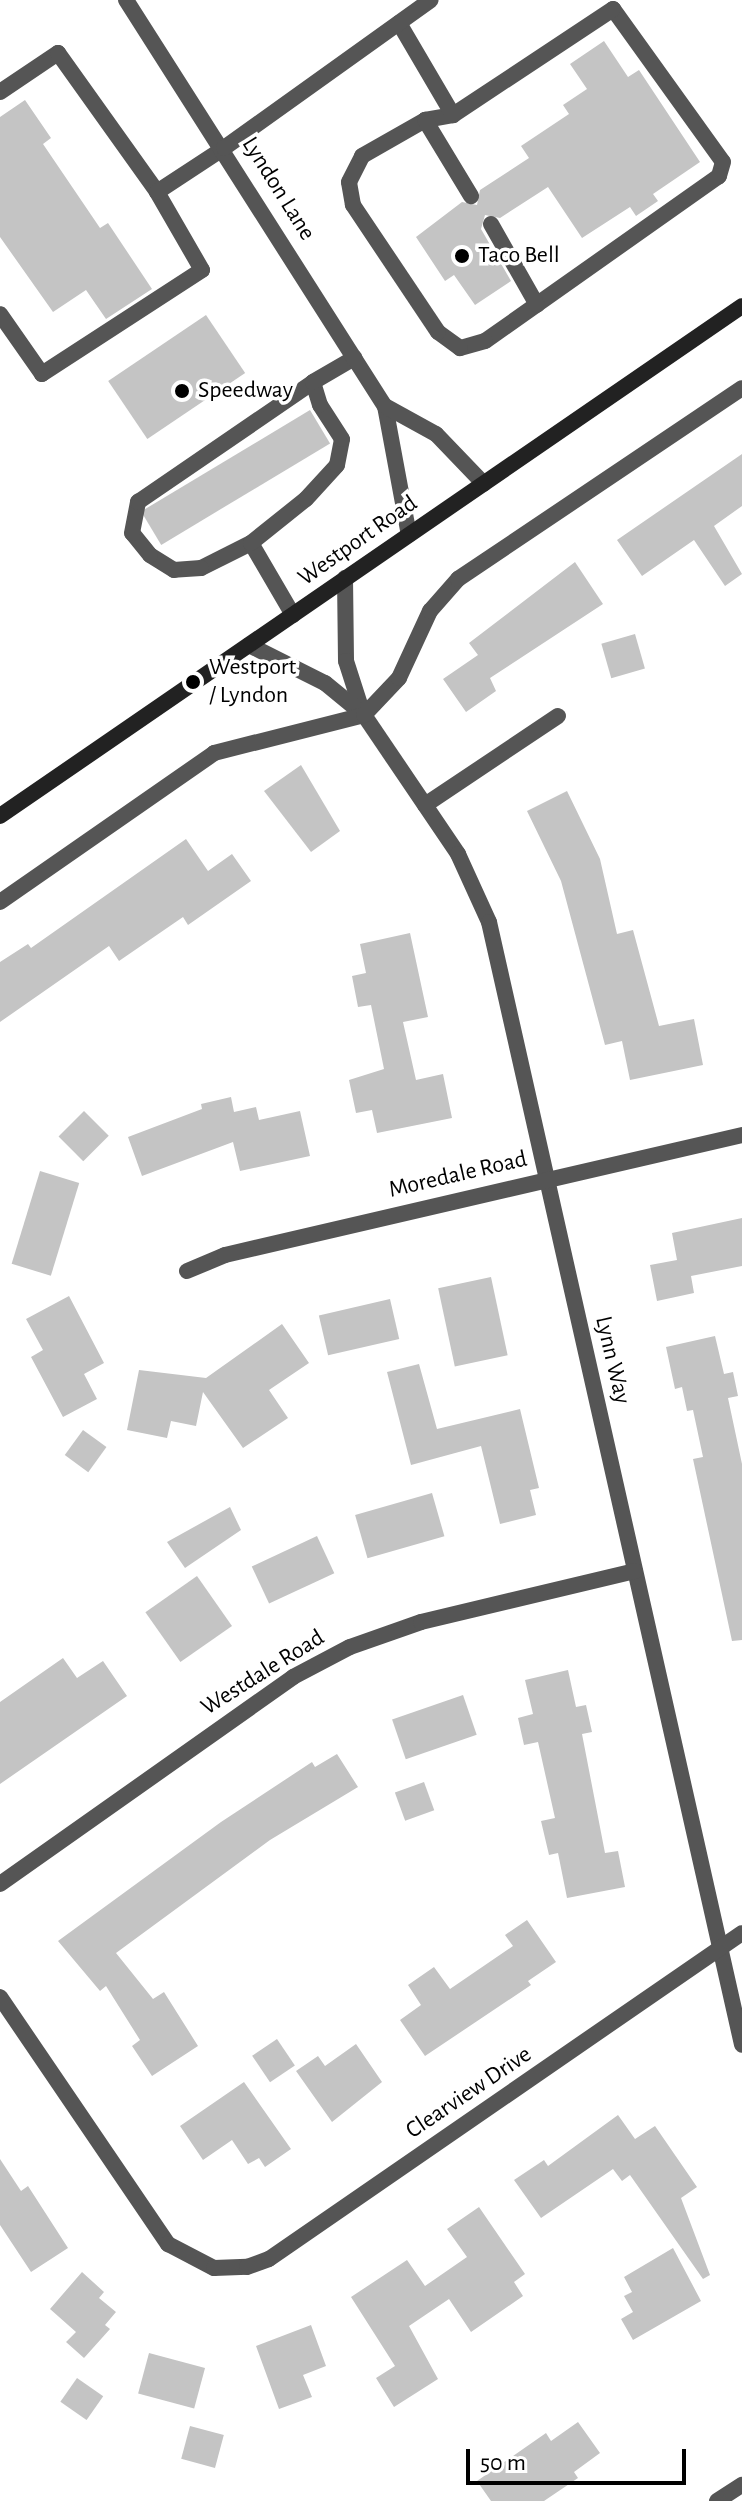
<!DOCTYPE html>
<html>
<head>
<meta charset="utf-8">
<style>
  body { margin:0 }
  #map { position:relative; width:742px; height:2501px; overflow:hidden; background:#fff; font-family:"Alegreya Sans",sans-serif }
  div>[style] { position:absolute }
  .building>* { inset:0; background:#c4c4c4; transform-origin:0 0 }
  .service>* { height:16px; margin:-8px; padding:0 8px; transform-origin:8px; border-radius:8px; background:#555 }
  .minor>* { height:16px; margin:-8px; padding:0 8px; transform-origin:8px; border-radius:8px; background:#555 }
  .secondary>* { height:16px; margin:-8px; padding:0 8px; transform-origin:8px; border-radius:8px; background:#222 }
  .dots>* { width:22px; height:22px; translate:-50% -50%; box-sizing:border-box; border:4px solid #fff; border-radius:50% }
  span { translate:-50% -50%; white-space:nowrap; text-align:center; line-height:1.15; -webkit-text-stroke:7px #fff; paint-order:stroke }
  .street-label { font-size:24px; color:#000 }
  .poi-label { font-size:24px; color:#000 }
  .left { translate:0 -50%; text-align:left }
  .scale { position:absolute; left:466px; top:2449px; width:220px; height:36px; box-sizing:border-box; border:4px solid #000; border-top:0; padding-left:10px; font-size:24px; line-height:28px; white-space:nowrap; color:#000; -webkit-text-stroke:6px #fff; paint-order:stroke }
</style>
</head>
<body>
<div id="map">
  <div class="building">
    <div style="clip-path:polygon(604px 41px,628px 77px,639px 70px,700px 162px,653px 194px,658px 201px,636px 216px,630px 207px,582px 238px,548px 187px,500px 218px,485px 215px,481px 229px,511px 281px,475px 305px,454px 275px,445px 281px,416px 237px,462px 202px,477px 205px,480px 190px,529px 158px,521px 146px,569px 114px,563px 105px,587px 89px,570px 64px)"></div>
    <div style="clip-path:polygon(25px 100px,51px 138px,43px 144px,100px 228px,108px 223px,152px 289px,106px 319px,86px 290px,53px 312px,0 237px,0 117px)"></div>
    <div style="left:206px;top:315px;width:70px;height:118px;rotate:56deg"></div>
    <div style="left:310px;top:410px;width:39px;height:197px;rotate:59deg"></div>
    <div style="clip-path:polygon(742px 454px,742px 506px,714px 526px,742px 574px,725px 586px,694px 540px,642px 576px,617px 540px)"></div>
    <div style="clip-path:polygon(575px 562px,603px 604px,490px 678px,496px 691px,466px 712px,443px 679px,478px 655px,469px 643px)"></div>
    <div style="left:635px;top:634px;width:36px;height:35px;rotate:74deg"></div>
    <div style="clip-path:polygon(301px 765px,340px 831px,311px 852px,264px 791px)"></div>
    <div style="clip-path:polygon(567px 791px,600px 859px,617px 934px,633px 930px,659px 1026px,694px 1019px,703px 1065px,630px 1080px,622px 1041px,605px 1045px,561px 881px,527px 811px)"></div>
    <div style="clip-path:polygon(186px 839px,208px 871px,232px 854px,251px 881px,188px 925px,183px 917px,119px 961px,109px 946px,0 1022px,0 962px,28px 944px,31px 948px)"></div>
    <div style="clip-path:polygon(410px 933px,428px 1017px,403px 1022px,416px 1080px,443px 1074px,452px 1118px,377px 1133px,372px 1110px,356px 1113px,349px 1080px,384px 1069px,371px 1005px,358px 1007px,352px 976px,366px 973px,360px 944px)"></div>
    <div style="clip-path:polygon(231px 1097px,234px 1112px,256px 1107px,259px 1120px,300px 1111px,310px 1156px,240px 1171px,233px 1142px,142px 1176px,128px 1137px,202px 1109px,201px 1104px)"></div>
    <div style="left:84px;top:1111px;width:35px;height:36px;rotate:45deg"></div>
    <div style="left:40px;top:1171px;width:41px;height:97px;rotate:17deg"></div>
    <div style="clip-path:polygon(742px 1218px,742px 1266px,691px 1276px,694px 1293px,657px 1301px,650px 1265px,677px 1260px,672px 1233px)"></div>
    <div style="left:491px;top:1277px;width:80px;height:54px;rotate:78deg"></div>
    <div style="clip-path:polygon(69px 1296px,104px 1363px,84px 1374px,97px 1399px,63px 1417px,31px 1357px,43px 1350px,26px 1319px)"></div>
    <div style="left:390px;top:1299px;width:41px;height:73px;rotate:77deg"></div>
    <div style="clip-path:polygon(282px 1324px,309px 1363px,269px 1390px,288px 1418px,243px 1448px,203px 1392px,196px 1426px,171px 1421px,167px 1438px,127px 1430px,139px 1370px,206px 1378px)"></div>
    <div style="clip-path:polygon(715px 1336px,724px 1374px,733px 1372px,738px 1396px,728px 1398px,742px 1464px,742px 1640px,732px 1641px,693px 1459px,703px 1457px,693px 1410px,687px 1411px,682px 1387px,675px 1389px,666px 1347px)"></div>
    <div style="clip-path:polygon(419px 1364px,437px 1429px,520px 1409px,539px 1488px,530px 1490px,536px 1515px,500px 1524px,481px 1446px,411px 1465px,387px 1372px)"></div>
    <div style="left:83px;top:1430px;width:29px;height:31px;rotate:36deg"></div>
    <div style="left:432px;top:1493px;width:45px;height:80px;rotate:74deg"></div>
    <div style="clip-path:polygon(230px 1507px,241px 1530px,185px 1568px,167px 1542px)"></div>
    <div style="left:317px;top:1536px;width:41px;height:72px;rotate:65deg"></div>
    <div style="left:197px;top:1576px;width:61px;height:63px;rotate:55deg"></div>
    <div style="clip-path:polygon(63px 1658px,77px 1678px,103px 1661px,127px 1696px,0 1784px,0 1702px)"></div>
    <div style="clip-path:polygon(568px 1670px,576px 1707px,586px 1705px,592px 1732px,582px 1734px,605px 1853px,618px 1851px,625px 1887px,567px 1898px,558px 1853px,549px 1855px,541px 1821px,555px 1818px,538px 1742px,524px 1745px,518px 1718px,533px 1714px,525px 1680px)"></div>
    <div style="left:463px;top:1695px;width:42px;height:75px;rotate:71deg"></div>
    <div style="clip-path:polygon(337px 1754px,358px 1787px,270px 1840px,116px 1953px,153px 1999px,164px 1992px,198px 2046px,152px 2076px,132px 2046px,140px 2040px,106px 1986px,100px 1991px,58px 1941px,221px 1822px,312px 1762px,315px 1767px)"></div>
    <div style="left:424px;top:1782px;width:30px;height:31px;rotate:70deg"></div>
    <div style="clip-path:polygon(527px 1920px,556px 1962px,528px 1981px,531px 1985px,425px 2056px,400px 2020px,421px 2005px,408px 1985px,434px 1967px,450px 1989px,513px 1946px,505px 1935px)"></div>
    <div style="left:277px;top:2039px;width:32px;height:30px;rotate:56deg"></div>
    <div style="clip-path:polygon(356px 2044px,382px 2082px,332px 2122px,296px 2071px,318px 2056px,325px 2066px)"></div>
    <div style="clip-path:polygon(244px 2082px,291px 2149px,265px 2167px,259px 2158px,248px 2164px,232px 2140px,203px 2160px,180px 2126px)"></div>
    <div style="clip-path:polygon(618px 2115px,635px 2139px,655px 2126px,697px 2187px,681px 2198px,710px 2275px,703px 2279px,630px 2175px,622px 2181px,613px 2169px,541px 2218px,514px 2180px,544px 2160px,548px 2166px)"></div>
    <div style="clip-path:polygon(0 2159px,21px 2191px,28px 2186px,68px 2248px,31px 2272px,0 2225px)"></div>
    <div style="clip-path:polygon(479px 2207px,525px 2274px,514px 2282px,523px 2296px,471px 2332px,449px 2299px,409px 2326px,438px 2379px,394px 2407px,376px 2378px,395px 2366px,351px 2297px,407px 2260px,425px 2286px,467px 2257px,447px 2229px)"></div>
    <div style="clip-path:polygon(673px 2248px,701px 2301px,633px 2340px,621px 2319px,633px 2312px,624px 2296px,632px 2292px,624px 2277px)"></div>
    <div style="clip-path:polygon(82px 2272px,104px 2292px,99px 2298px,116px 2312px,105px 2325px,110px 2329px,84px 2358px,66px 2342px,76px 2332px,50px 2309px)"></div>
    <div style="clip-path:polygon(311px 2325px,326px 2366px,303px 2375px,312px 2397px,279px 2409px,256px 2346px)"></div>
    <div style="left:149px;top:2353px;width:58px;height:42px;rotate:15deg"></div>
    <div style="left:77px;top:2378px;width:32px;height:29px;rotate:35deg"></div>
    <div style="clip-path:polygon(578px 2422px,600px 2453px,574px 2472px,578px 2478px,544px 2501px,491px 2501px,477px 2481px,546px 2433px,551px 2441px)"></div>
    <div style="left:190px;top:2426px;width:35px;height:34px;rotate:15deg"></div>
  </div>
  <div class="service">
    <div style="left:613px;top:9px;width:188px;rotate:54.3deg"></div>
    <div style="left:723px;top:162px;width:15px;rotate:106deg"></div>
    <div style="left:719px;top:176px;width:286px;rotate:144.8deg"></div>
    <div style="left:485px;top:341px;width:26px;rotate:164deg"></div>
    <div style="left:460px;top:348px;width:27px;rotate:-144deg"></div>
    <div style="left:438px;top:332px;width:153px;rotate:-123.8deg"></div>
    <div style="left:353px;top:205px;width:23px;rotate:-100deg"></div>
    <div style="left:349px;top:182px;width:29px;rotate:-63deg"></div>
    <div style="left:362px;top:156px;width:73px;rotate:-29.7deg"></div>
    <div style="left:425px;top:120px;width:28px;rotate:-10deg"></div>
    <div style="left:453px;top:115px;width:192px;rotate:-33.5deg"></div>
    <div style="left:399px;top:23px;width:107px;rotate:59.6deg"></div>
    <div style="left:0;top:92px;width:70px;rotate:-33.9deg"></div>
    <div style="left:58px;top:53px;width:171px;rotate:54.5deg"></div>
    <div style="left:157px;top:192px;width:90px;rotate:60deg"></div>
    <div style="left:202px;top:270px;width:191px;rotate:147deg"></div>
    <div style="left:42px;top:374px;width:73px;rotate:-125deg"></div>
    <div style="left:425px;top:120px;width:89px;rotate:58.8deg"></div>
    <div style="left:157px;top:192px;width:80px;rotate:-33.3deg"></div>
    <div style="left:491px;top:224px;width:93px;rotate:60.4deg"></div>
    <div style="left:251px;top:543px;width:56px;rotate:153.4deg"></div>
    <div style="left:201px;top:568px;width:27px;rotate:176deg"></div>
    <div style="left:174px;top:570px;width:28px;rotate:-148deg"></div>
    <div style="left:150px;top:555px;width:28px;rotate:-129deg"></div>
    <div style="left:132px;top:533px;width:32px;rotate:-79deg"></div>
    <div style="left:138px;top:502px;width:212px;rotate:-34.4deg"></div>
    <div style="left:293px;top:615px;width:83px;rotate:-120.3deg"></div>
    <div style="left:251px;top:543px;width:70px;rotate:-38.7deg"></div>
    <div style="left:306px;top:499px;width:46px;rotate:-47.6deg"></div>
    <div style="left:337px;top:465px;width:26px;rotate:-79deg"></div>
    <div style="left:342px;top:439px;width:40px;rotate:-122.9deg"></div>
    <div style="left:320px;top:405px;width:24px;rotate:-107deg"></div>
    <div style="left:313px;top:382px;width:48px;rotate:-30.3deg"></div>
    <div style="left:425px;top:805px;width:160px;rotate:-33.8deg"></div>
  </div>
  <div class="minor">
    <div style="left:126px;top:0;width:482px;rotate:57.5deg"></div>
    <div style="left:385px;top:406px;width:131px;rotate:79.5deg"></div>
    <div style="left:224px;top:148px;width:254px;rotate:-35.6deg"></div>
    <div style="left:385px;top:406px;width:58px;rotate:28.8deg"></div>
    <div style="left:436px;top:434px;width:69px;rotate:46.2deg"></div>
    <div style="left:345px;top:578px;width:83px;rotate:89.3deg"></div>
    <div style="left:346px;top:661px;width:56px;rotate:72.2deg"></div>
    <div style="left:249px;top:645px;width:85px;rotate:26.6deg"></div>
    <div style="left:325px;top:683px;width:50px;rotate:39.4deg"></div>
    <div style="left:364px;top:715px;width:168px;rotate:55.9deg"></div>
    <div style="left:458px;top:854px;width:75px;rotate:65.5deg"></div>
    <div style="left:489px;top:922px;width:1151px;rotate:77.3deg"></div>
    <div style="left:0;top:902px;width:261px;rotate:-34.8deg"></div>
    <div style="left:214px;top:753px;width:155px;rotate:-14.2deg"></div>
    <div style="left:364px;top:715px;width:51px;rotate:-46.6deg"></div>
    <div style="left:399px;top:678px;width:74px;rotate:-65.2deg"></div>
    <div style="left:430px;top:611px;width:43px;rotate:-48.8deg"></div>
    <div style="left:458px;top:579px;width:342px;rotate:-33.9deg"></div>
    <div style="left:187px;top:1271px;width:41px;rotate:-22.8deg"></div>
    <div style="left:225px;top:1255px;width:531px;rotate:-13.07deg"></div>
    <div style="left:0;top:1884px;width:359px;rotate:-35.2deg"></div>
    <div style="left:293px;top:1677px;width:64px;rotate:-27.8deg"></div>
    <div style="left:350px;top:1647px;width:75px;rotate:-19.4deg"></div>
    <div style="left:421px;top:1622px;width:220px;rotate:-13.4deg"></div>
    <div style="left:0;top:1997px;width:299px;rotate:55.8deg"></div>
    <div style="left:168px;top:2244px;width:52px;rotate:27.6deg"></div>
    <div style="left:214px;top:2268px;width:33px;rotate:-2deg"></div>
    <div style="left:247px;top:2267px;width:23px;rotate:-20deg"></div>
    <div style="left:269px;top:2259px;width:574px;rotate:-34.58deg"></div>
    <div style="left:717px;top:2501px;width:30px;rotate:-33deg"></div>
  </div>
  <div class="secondary">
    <div style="left:0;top:816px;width:900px;rotate:-34.5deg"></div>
  </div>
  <div class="dots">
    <div style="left:462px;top:256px;background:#000"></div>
    <div style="left:182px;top:391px;background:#000"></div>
    <div style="left:193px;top:682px;background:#000"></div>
  </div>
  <div class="street-label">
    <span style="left:278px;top:189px;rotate:58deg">Lyndon Lane</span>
    <span style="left:358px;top:541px;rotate:-35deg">Westport Road</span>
    <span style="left:458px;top:1175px;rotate:-13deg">Moredale Road</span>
    <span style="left:612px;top:1360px;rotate:77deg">Lynn Way</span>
    <span style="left:263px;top:1673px;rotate:-32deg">Westdale Road</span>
    <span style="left:469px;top:2093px;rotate:-34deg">Clearview Drive</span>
  </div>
  <div class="poi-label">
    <span class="left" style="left:478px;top:256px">Taco Bell</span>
    <span class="left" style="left:198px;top:391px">Speedway</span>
    <span class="left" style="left:209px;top:682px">Westport<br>/ Lyndon</span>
  </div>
  <div class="scale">50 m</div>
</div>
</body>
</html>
